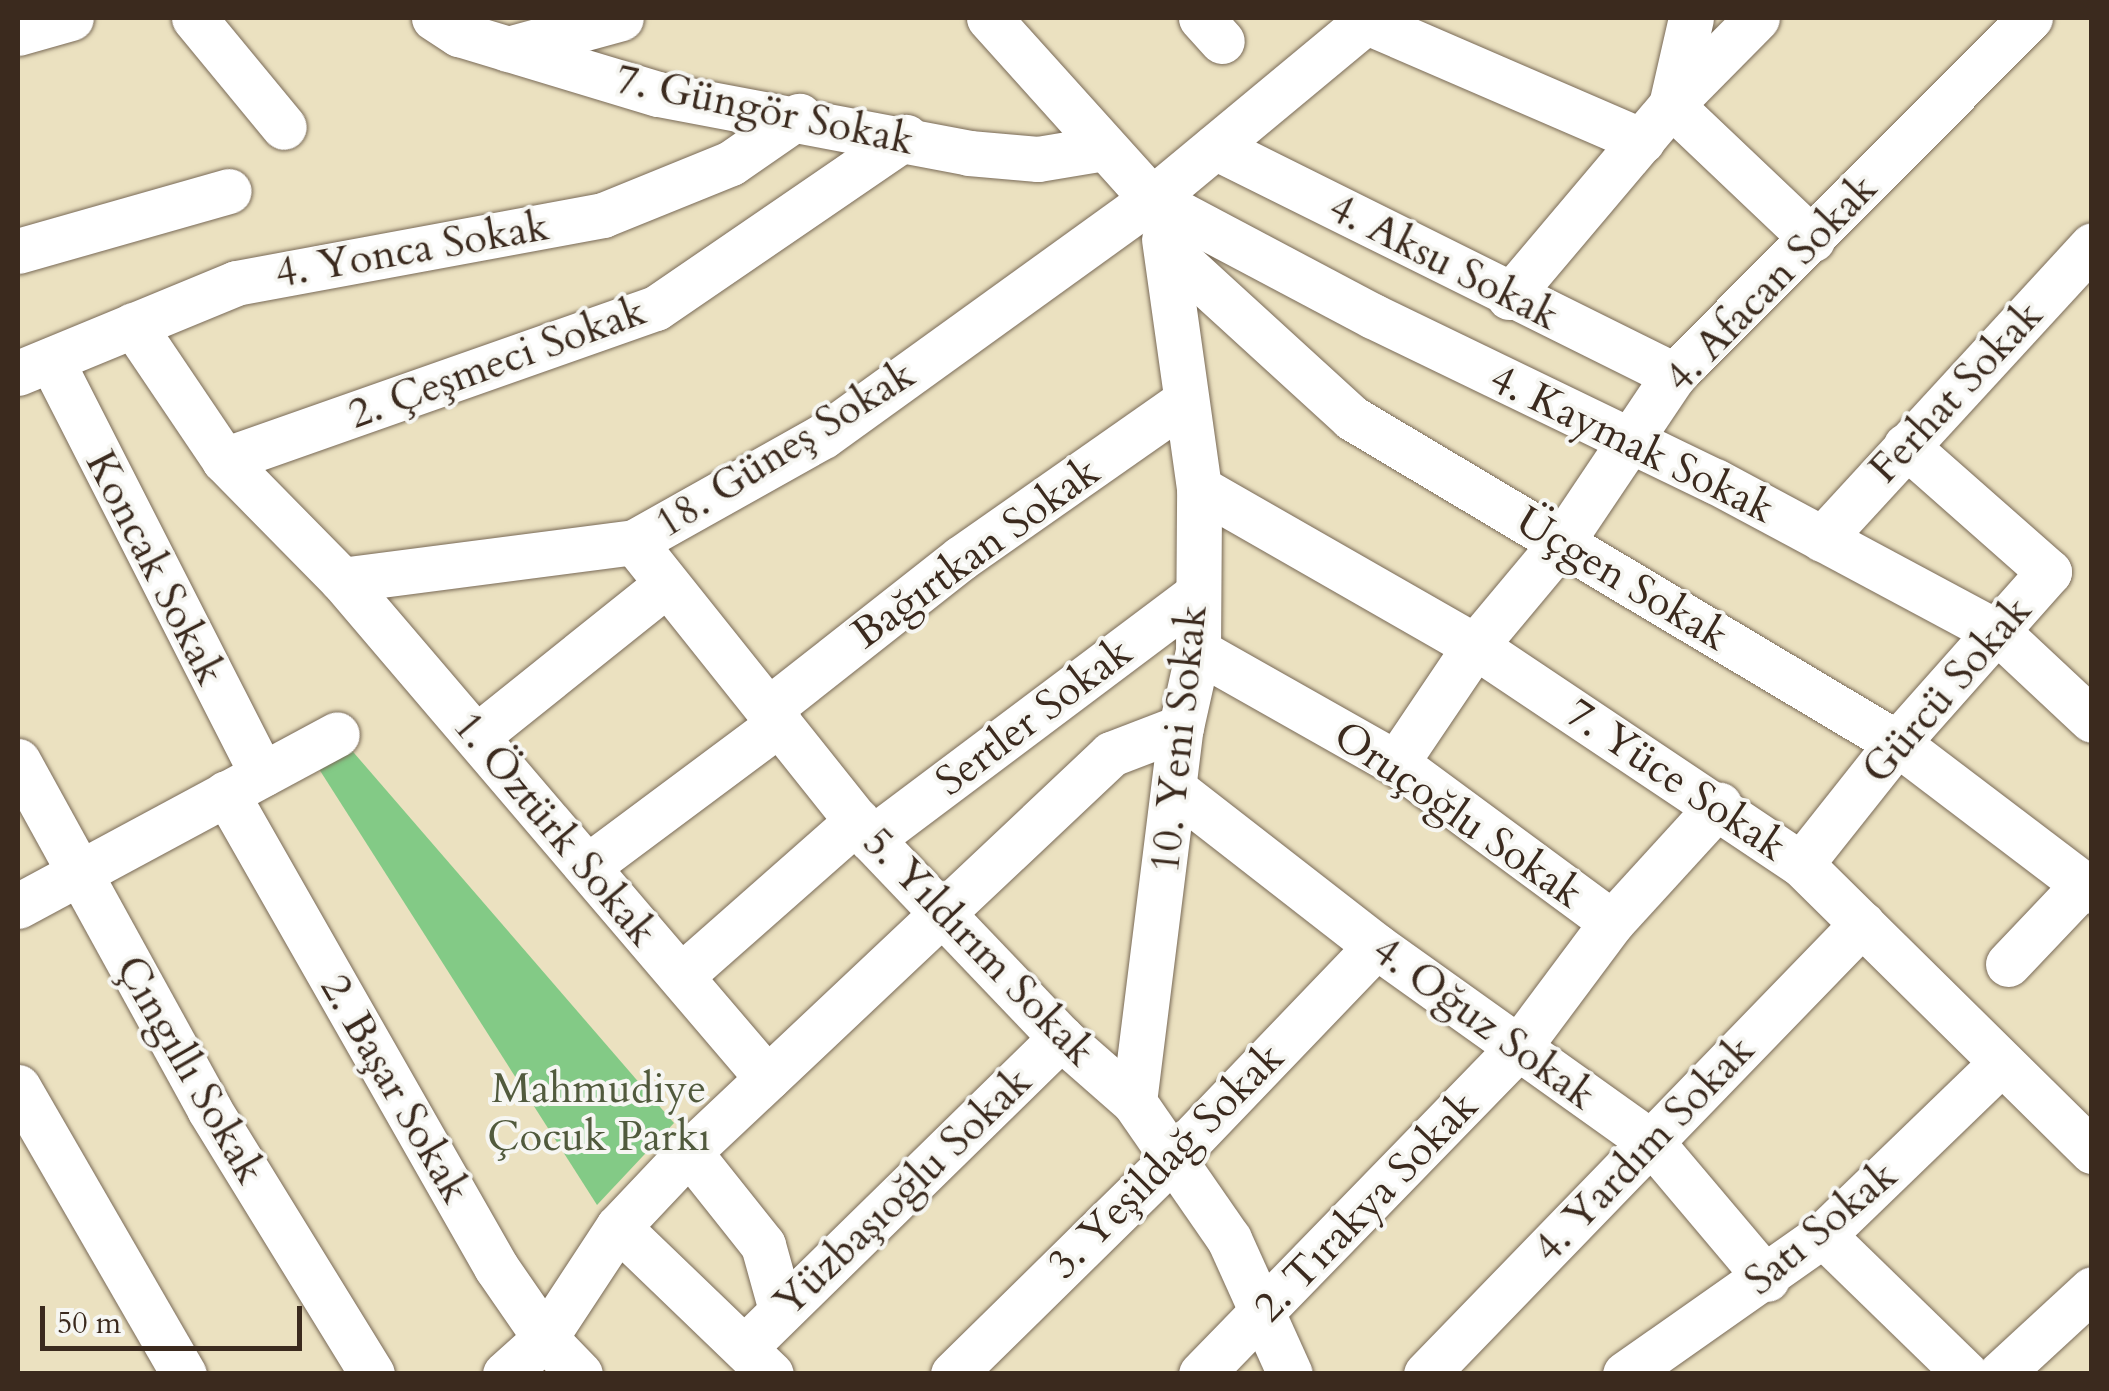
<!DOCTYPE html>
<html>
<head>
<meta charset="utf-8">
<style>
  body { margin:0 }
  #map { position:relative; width:2109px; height:1391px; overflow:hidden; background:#ebe1c0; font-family:Cardo,serif }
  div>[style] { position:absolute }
  .green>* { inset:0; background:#83ca86 }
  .roads { filter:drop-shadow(0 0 2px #796a57) drop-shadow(0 0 2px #796a57) }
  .minor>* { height:45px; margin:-22.5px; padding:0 22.5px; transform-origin:22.5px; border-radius:22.5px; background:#fff }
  span { translate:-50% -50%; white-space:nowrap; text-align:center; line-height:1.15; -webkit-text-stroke:8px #f6f6f2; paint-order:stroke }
  .street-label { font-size:42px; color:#3b2a1e }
  .park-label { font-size:42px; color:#515a3d }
  .frame { position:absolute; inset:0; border:20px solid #3b2a1e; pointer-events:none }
  .scale { position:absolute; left:40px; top:1306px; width:262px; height:45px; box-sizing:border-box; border:5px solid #3b2a1e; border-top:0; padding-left:12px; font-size:30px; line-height:35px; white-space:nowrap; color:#3b2a1e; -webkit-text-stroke:8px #f6f6f2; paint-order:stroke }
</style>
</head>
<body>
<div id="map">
  <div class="green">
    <div style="clip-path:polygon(348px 746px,674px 1123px,597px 1205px,319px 769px)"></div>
  </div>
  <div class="roads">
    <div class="minor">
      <div style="left:194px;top:18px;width:141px;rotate:50.5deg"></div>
      <div style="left:434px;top:18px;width:30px;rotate:33deg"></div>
      <div style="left:459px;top:34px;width:208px;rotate:16.8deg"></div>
      <div style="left:658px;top:94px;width:317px;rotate:10.7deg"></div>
      <div style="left:969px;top:153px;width:69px;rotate:5deg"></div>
      <div style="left:1038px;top:159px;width:67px;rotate:-9.5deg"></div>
      <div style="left:989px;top:18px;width:244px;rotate:48deg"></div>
      <div style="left:1152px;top:199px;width:250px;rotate:27.9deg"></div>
      <div style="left:1373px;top:316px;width:380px;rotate:25.8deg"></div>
      <div style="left:1715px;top:481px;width:322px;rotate:28.2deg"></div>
      <div style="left:1999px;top:633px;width:127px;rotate:43.1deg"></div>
      <div style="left:1201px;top:18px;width:31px;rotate:48deg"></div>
      <div style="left:1691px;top:18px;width:89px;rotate:102.9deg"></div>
      <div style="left:1671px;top:105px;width:195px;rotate:43.5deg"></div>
      <div style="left:1365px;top:21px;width:302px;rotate:23.4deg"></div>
      <div style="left:18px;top:33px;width:55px;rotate:-15.8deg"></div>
      <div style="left:508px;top:49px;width:117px;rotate:-15.3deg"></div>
      <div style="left:1215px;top:147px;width:513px;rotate:26.42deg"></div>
      <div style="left:1167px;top:249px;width:251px;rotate:42.4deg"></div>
      <div style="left:1352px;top:418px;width:635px;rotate:30.81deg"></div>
      <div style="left:1897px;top:743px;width:245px;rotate:37.2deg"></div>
      <div style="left:18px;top:251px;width:219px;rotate:-15.9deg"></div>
      <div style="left:1509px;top:297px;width:251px;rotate:-49.8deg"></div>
      <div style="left:1671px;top:105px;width:122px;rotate:-45.3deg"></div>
      <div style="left:133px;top:325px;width:163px;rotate:56deg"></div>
      <div style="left:224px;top:460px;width:168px;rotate:45.5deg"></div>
      <div style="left:342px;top:580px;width:294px;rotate:-7.4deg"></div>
      <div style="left:634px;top:542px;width:217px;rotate:-29.3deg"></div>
      <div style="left:823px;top:436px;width:405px;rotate:-35.8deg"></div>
      <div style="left:1152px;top:199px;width:283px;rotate:-39.7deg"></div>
      <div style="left:51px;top:360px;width:465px;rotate:63deg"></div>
      <div style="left:18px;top:373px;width:236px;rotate:-22.4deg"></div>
      <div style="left:236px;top:283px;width:373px;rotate:-10.5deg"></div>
      <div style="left:603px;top:215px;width:138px;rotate:-22.1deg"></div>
      <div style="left:731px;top:163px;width:83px;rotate:-34.7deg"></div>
      <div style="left:224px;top:460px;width:458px;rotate:-19.4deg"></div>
      <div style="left:656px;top:308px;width:303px;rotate:-34.4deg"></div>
      <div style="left:1199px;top:488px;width:318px;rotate:29.8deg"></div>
      <div style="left:1475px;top:646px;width:392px;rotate:33.8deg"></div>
      <div style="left:1801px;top:864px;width:409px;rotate:44.6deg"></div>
      <div style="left:1822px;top:539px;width:399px;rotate:-47.4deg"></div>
      <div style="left:634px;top:542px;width:380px;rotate:51.4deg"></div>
      <div style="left:871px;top:839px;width:275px;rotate:46.3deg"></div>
      <div style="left:1061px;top:1038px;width:97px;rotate:41.2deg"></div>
      <div style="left:1134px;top:1102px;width:167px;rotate:55.3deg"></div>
      <div style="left:1229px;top:1239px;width:148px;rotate:65.7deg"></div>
      <div style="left:342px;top:580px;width:655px;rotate:49.52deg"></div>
      <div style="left:1198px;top:651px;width:227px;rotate:29.5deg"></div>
      <div style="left:1396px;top:763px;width:268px;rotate:36.4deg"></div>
      <div style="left:769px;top:709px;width:244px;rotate:-38.2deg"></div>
      <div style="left:961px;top:558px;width:274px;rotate:-35deg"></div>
      <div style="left:477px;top:736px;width:243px;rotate:-38.7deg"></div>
      <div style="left:18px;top:761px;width:397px;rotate:61.2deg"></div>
      <div style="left:209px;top:1109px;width:311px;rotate:58.4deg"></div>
      <div style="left:1396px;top:763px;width:141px;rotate:-56deg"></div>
      <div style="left:1475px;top:646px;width:134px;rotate:-50.1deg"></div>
      <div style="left:1561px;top:543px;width:202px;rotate:-56.1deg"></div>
      <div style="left:1674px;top:375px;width:504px;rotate:-45.08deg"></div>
      <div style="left:1177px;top:791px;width:252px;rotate:37.9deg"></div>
      <div style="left:1376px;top:946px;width:339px;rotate:35.5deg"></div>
      <div style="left:1652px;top:1143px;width:178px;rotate:49.8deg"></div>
      <div style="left:226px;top:793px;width:546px;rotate:60.33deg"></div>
      <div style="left:496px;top:1267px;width:86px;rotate:55.4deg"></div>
      <div style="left:545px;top:1338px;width:50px;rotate:45.8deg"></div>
      <div style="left:871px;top:839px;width:406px;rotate:-36.9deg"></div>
      <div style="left:1801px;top:864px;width:154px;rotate:-51.6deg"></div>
      <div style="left:1897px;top:743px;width:229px;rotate:-48.4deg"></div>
      <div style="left:2049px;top:572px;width:191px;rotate:-138.6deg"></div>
      <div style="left:588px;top:866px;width:239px;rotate:-36.7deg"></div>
      <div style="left:18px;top:906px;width:362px;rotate:-28.3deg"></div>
      <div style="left:2008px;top:964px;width:110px;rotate:-46.5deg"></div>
      <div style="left:681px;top:976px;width:235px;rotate:-41.4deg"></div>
      <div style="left:18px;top:1087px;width:332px;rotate:60deg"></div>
      <div style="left:1134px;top:1102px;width:378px;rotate:-82.9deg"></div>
      <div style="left:1181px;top:727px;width:78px;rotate:-77.4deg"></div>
      <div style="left:1198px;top:651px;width:163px;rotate:-89.6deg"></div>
      <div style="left:1199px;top:488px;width:251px;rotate:-98deg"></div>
      <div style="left:689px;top:1152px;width:119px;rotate:51.5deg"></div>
      <div style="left:763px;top:1245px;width:67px;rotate:74.5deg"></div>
      <div style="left:618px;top:1227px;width:212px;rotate:43.9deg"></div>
      <div style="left:1823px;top:1235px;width:199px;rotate:44.2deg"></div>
      <div style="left:746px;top:1346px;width:441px;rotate:-44.4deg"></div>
      <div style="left:505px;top:1374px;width:54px;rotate:-42deg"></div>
      <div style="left:545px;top:1338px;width:133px;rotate:-56.7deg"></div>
      <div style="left:618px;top:1227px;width:103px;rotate:-46.6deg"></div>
      <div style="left:689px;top:1152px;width:580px;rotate:-43.32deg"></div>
      <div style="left:1111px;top:754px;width:75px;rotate:-21.1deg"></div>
      <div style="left:953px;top:1374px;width:310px;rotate:-44.5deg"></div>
      <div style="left:1174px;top:1157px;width:292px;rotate:-46.2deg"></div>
      <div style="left:1201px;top:1374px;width:455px;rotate:-45.8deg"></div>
      <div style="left:1518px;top:1048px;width:157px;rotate:-53.3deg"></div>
      <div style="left:1612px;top:922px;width:159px;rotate:-47.6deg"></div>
      <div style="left:1426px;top:1374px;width:627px;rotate:-45.91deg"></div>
      <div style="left:1625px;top:1374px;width:242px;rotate:-35.1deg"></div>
      <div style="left:1823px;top:1235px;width:248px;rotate:-44deg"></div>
      <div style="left:2000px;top:1374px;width:125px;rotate:-42.7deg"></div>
    </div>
  </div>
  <div class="street-label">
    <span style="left:765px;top:110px;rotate:12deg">7. Güngör Sokak</span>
    <span style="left:412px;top:250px;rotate:-10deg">4. Yonca Sokak</span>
    <span style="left:1444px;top:262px;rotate:27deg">4. Aksu Sokak</span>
    <span style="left:1771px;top:283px;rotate:-46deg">4. Afacan Sokak</span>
    <span style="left:497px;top:363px;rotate:-20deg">2. Çeşmeci Sokak</span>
    <span style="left:1956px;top:392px;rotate:-47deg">Ferhat Sokak</span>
    <span style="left:1632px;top:444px;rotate:26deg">4. Kaymak Sokak</span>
    <span style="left:785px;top:449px;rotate:-32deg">18. Güneş Sokak</span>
    <span style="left:976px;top:553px;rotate:-36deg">Bağırtkan Sokak</span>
    <span style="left:155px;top:568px;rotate:63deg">Koncak Sokak</span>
    <span style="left:1622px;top:579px;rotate:31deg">Üçgen Sokak</span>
    <span style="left:1947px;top:690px;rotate:-49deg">Gürcü Sokak</span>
    <span style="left:1034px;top:717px;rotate:-37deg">Sertler Sokak</span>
    <span style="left:1179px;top:739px;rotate:-84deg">10. Yeni Sokak</span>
    <span style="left:1676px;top:780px;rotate:34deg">7. Yüce Sokak</span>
    <span style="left:1458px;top:815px;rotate:35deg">Oruçoğlu Sokak</span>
    <span style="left:555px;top:829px;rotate:50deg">1. Öztürk Sokak</span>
    <span style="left:979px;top:947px;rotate:46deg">5. Yıldırım Sokak</span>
    <span style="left:1484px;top:1023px;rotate:36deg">4. Oğuz Sokak</span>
    <span style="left:190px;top:1070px;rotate:60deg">Çıngıllı Sokak</span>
    <span style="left:395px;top:1089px;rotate:60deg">2. Başar Sokak</span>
    <span style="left:1644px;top:1149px;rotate:-46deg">4. Yardım Sokak</span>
    <span style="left:1166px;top:1161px;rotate:-45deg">3. Yeşildağ Sokak</span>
    <span style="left:903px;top:1192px;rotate:-44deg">Yüzbaşıoğlu Sokak</span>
    <span style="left:1366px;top:1207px;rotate:-46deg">2. Tırakya Sokak</span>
    <span style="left:1821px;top:1228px;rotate:-40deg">Satı Sokak</span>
  </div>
  <div class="park-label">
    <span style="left:599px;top:1113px">Mahmudiye<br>Çocuk Parkı</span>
  </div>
  <div class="frame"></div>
  <div class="scale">50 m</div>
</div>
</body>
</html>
